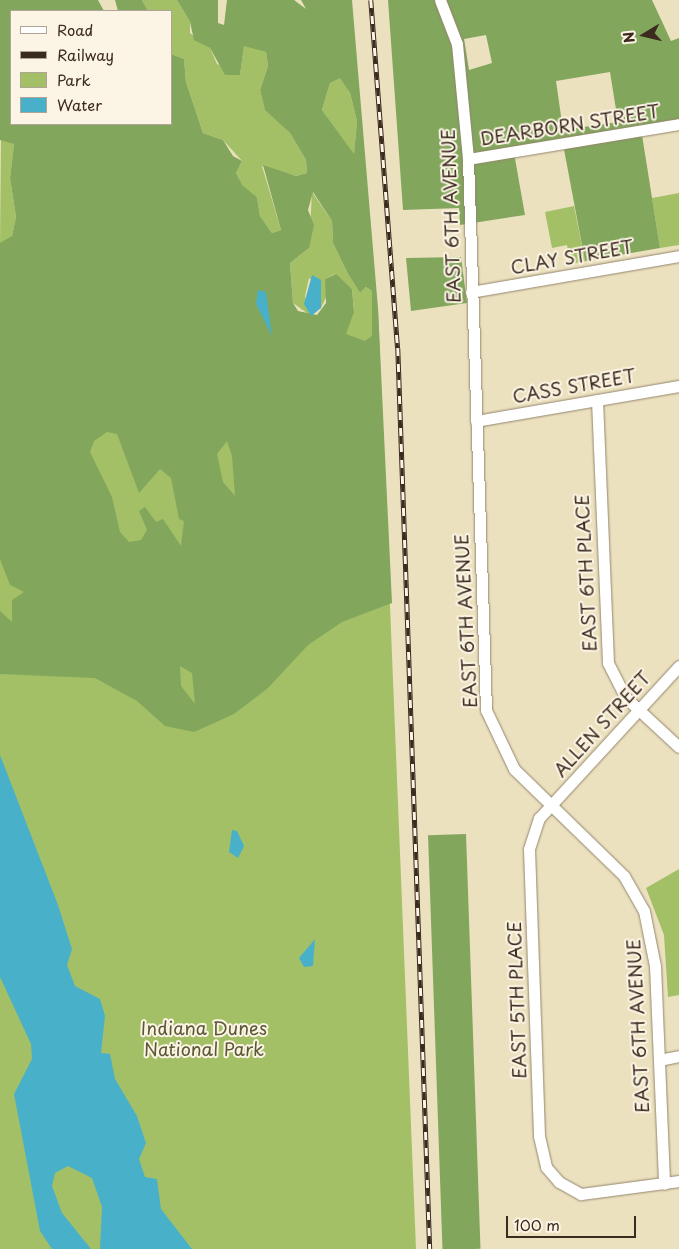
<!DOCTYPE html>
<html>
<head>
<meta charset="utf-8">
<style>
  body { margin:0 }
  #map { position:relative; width:679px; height:1249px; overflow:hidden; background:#ece1bf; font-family:"Playpen Sans",sans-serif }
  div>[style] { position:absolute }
  .green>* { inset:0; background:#a3c067 }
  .forest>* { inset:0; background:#82a65c; transform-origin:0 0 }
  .water>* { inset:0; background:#48b0c8 }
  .roads { filter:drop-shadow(0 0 1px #94866e) drop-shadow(0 0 1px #94866e) }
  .minor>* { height:11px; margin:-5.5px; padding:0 5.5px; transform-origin:5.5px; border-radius:5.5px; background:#fff }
  .rail>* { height:4.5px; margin-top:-2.25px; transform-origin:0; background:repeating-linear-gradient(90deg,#fcf5e5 0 8px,#3b2a1e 0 16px); box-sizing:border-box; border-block:1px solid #3b2a1e }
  span { translate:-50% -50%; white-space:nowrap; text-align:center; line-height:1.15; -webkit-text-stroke:4px #fcf5e5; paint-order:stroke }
  .street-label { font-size:18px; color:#3b2a1e }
  .park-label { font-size:18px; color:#5a5734 }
  .legend { position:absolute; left:10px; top:10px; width:162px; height:115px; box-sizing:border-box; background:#fcf5e5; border:1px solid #afa495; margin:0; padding:6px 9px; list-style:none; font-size:15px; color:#3b2a1e }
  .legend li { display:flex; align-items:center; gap:10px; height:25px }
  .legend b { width:25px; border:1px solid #afa495 }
  .north { position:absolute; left:619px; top:10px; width:50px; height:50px; -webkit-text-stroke:4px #fcf5e5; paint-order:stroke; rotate:261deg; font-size:14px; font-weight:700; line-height:20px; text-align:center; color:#3b2a1e }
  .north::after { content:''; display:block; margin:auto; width:18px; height:22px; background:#3b2a1e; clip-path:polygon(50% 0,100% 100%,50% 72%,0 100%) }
  .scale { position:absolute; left:506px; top:1216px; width:130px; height:22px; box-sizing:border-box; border:2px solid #3b2a1e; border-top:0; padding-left:6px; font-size:15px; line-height:18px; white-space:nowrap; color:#3b2a1e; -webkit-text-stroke:4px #fcf5e5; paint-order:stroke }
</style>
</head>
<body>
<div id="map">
  <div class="green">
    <div style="clip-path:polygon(142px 0,177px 0,190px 22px,190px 33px,210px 48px,217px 64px,240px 75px,244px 45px,266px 52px,268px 66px,260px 90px,265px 109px,290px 133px,306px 160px,307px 173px,296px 176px,262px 166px,281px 230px,272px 233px,260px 216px,257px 197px,241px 185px,236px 173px,242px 161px,223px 140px,203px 133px,186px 82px,184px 59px,171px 54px,171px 11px,148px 11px)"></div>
    <div style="clip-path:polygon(340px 77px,350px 93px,357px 121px,354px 155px,322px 110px,330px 83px)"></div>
    <div style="clip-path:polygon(1px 139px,14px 144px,10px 178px,16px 217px,12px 236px,4px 244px,0 243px)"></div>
    <div style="clip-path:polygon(312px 192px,332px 221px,333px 243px,348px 274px,360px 293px,366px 287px,372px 291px,373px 308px,378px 308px,416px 1249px,0 1249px,0 367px,354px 311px,352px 289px,335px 274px,325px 279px,328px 293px,321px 308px,321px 288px,309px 278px,305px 296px,311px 316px,293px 303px,290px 263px,309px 248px)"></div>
    <div style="clip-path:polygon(679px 193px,679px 245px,660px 248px,652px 198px)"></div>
    <div style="clip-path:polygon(574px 206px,585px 261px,570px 264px,567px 245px,552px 248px,545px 212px)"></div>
    <div style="clip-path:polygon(679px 869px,679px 995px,668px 997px,664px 935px,646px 888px)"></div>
  </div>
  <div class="forest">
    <div style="clip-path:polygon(evenodd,0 0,98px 0,104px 11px,11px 11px,11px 124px,171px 124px,171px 54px,184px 59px,186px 82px,203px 133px,223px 140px,233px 156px,242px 161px,236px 173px,242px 185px,257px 197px,260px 216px,272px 233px,281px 230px,263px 165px,296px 176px,307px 173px,306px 160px,290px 133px,265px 110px,260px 90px,268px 66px,266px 52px,244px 46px,240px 75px,225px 75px,210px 48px,194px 40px,190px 22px,177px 0,218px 0,218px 23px,224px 25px,227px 0,294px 0,306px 9px,301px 0,352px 0,378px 308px,392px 603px,342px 622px,308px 645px,268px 688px,234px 714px,194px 732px,165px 726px,137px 701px,95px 678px,0 674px,0 611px,12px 622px,12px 600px,24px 592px,10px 585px,0 559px,0 243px,12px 236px,16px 217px,10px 178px,14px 144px,0 140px,0 0,340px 78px,350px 93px,357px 121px,354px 154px,322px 110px,330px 83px,340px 78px,0 0,313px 192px,332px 221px,333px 243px,348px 274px,360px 293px,366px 287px,372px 291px,372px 336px,365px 341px,346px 334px,354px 312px,352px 289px,336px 274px,325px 279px,326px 303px,317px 315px,298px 311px,293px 303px,290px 263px,309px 248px,314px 225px,308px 210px,313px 192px,0 0,107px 432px,117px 434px,139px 493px,160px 469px,171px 478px,179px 519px,184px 521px,181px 546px,163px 519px,156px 522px,145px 507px,139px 511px,147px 530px,141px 540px,129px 542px,120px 532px,112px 497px,90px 452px,94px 441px,107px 432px,0 0,227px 441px,232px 456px,235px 496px,223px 482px,217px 454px,227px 441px,0 0,180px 666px,192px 673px,195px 704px,181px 686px,180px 666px)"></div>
    <div style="clip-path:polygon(115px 0,142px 0,148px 11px,118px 11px)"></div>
    <div style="clip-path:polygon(evenodd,388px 0,652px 0,671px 41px,679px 38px,679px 129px,642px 135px,660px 248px,585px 261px,563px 144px,514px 153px,525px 215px,460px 225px,459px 208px,403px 210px,388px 0,486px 35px,492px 63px,469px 70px,464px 39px,486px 35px,388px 0,610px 72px,618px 122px,563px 130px,556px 81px,610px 72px)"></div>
    <div style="clip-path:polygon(461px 257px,467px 303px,411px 311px,406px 258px)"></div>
    <div style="left:466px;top:834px;width:415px;height:38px;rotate:88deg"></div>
  </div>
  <div class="water">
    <div style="clip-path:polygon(312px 275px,321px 280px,321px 308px,311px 316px,304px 304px)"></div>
    <div style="clip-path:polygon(258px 290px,266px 292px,272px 336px,256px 304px)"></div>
    <div style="clip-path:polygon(0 755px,58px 905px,72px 949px,67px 965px,75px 986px,100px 999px,105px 1016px,101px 1053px,110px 1054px,115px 1079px,137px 1116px,146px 1143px,139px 1159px,145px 1177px,157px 1179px,161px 1209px,192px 1249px,100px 1249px,102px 1207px,92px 1178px,68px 1166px,55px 1173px,52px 1186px,62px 1213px,91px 1249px,52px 1249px,40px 1231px,14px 1094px,32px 1059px,31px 1044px,0 977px)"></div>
    <div style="clip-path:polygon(232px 830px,237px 831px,244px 846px,238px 858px,229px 852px)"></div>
    <div style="clip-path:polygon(315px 939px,313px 966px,304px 967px,299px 958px)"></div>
  </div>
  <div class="roads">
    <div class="minor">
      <div style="left:440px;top:0;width:47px;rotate:68.9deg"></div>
      <div style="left:457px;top:44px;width:116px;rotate:84.5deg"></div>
      <div style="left:468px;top:159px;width:551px;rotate:88.13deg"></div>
      <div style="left:486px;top:710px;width:65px;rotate:64.6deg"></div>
      <div style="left:514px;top:769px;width:153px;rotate:44.2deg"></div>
      <div style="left:624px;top:876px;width:40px;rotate:60.3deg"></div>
      <div style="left:644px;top:911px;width:56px;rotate:78.7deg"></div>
      <div style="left:655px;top:966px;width:218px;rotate:87.6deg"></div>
      <div style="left:468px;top:159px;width:214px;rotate:-9.4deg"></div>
      <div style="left:471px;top:292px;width:211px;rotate:-9.8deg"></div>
      <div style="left:597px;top:400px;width:263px;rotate:87.6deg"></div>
      <div style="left:608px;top:663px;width:39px;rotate:63deg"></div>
      <div style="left:626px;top:698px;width:72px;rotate:42.8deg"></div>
      <div style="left:476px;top:421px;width:206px;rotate:-9.8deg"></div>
      <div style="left:679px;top:666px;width:207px;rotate:132.6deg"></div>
      <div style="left:539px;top:818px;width:33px;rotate:108deg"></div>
      <div style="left:529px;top:849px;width:287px;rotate:88deg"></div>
      <div style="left:539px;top:1136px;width:32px;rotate:77deg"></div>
      <div style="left:546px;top:1167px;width:20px;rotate:49deg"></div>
      <div style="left:559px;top:1182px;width:25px;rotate:29deg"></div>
      <div style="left:581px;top:1194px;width:99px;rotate:-7.6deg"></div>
      <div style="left:659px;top:1060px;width:20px;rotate:-11deg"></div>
    </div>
  </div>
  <div class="rail">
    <div style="left:371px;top:0;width:349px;rotate:85.6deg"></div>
    <div style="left:398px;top:348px;width:902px;rotate:87.97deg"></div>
  </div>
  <div class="street-label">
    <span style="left:570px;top:125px;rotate:-9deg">DEARBORN STREET</span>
    <span style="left:451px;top:216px;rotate:-92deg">EAST 6TH AVENUE</span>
    <span style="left:572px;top:257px;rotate:-10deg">CLAY STREET</span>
    <span style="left:574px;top:386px;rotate:-10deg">CASS STREET</span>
    <span style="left:586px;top:573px;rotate:-93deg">EAST 6TH PLACE</span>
    <span style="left:466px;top:621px;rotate:-93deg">EAST 6TH AVENUE</span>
    <span style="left:602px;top:724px;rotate:-48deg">ALLEN STREET</span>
    <span style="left:517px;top:1000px;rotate:-92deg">EAST 5TH PLACE</span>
    <span style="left:638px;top:1026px;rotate:-93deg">EAST 6TH AVENUE</span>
  </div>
  <div class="park-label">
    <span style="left:204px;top:1039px">Indiana Dunes<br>National Park</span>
  </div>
  <ul class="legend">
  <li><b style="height:6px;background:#fff"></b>Road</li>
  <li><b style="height:6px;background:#3b2a1e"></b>Railway</li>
  <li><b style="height:14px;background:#a3c067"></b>Park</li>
  <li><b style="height:14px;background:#48b0c8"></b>Water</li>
  </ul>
  <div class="north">N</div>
  <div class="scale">100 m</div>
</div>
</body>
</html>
